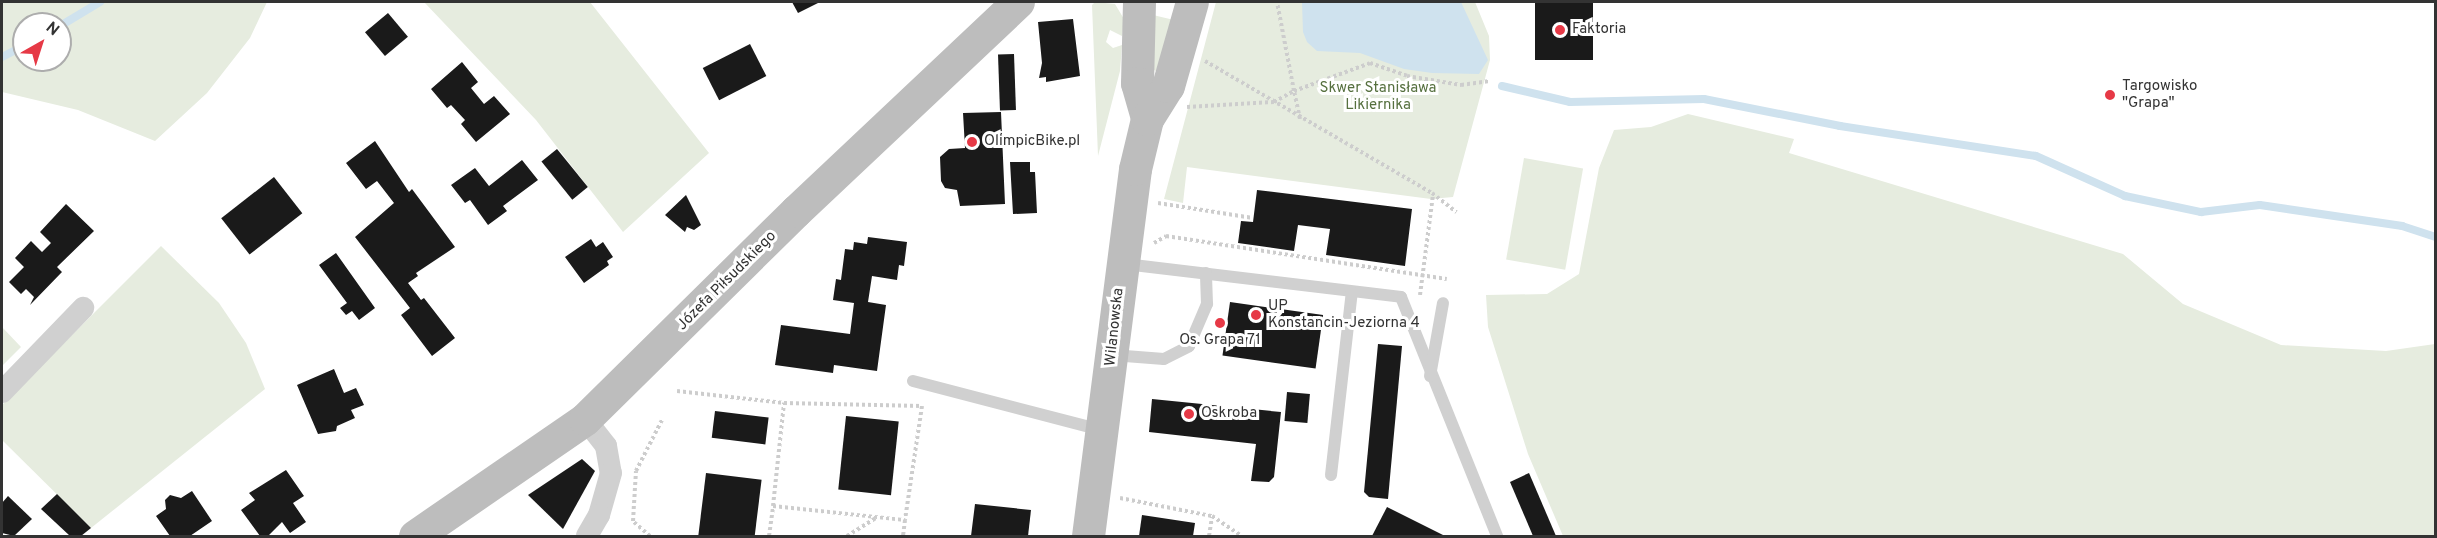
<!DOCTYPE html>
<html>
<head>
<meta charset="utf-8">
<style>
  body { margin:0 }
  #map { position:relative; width:2437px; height:538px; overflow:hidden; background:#fff; font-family:Overpass,sans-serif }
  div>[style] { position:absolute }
  .green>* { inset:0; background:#e6ecdf; transform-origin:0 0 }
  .water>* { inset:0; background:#cfe2ee }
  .stream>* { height:8px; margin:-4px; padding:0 4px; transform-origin:4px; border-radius:4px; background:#cfe2ee }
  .building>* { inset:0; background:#1a1a1a; transform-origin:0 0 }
  .path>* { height:4px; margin-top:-2px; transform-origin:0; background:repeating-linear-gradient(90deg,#cdcdcd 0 3px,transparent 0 6px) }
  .lane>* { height:12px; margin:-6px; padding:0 6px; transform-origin:6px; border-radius:6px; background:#d0d0d0 }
  .street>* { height:22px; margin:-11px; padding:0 11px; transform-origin:11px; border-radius:11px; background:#d0d0d0 }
  .secondary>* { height:33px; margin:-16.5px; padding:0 16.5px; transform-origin:16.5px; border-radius:16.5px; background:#bdbdbd }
  .dots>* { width:16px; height:16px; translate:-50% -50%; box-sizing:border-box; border:3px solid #fff; border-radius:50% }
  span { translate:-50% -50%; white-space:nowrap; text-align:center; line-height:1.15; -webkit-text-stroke:6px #fff; paint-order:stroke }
  .poi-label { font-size:15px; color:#333 }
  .left { translate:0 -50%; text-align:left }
  .park-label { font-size:15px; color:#56703f }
  .street-label { font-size:15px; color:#333 }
  .frame { position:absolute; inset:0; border:3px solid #333; pointer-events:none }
  .north { position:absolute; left:12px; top:12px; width:60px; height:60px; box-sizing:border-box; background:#fff; border:2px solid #adadad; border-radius:50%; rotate:39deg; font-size:16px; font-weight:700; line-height:24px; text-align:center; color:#333 }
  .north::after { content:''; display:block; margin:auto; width:21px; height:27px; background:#e63946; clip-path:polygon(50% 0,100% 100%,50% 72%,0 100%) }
</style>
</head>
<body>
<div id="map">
  <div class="green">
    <div style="clip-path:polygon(evenodd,2px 2px,267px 2px,250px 38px,207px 93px,155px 141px,78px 110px,2px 92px,2px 2px,24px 24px,60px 24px,60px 60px,24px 60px,24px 24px)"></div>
    <div style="clip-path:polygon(424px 2px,590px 2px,709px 153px,623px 232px,536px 120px)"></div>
    <div style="clip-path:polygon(1095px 2px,1115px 4px,1124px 19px,1122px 36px,1110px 30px,1106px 42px,1113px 48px,1122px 45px,1120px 71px,1098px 156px,1092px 5px)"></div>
    <div style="clip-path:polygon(1216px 2px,1475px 2px,1489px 36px,1490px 60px,1453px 197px,1431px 199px,1187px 167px,1183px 203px,1164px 199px)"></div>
    <div style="clip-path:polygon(1153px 15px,1174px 20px,1156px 71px,1154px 70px)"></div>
    <div style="clip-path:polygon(1688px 114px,1794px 139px,1789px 153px,2123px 254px,2183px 304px,2281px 345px,2386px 351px,2435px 344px,2435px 536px,1563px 536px,1528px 454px,1488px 327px,1486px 295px,1547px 294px,1579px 274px,1599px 168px,1614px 130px,1651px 127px)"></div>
    <div style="left:1524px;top:158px;width:60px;height:103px;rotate:10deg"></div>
    <div style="clip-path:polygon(161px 246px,219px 303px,246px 343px,265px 389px,91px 528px,2px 440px,2px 405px)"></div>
    <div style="clip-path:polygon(2px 327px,21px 347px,2px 366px)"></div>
  </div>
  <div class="water">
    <div style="clip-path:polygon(1302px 2px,1461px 2px,1488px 60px,1479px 74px,1432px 73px,1404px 69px,1360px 53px,1317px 51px,1307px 42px,1303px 32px)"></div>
  </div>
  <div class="stream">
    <div style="left:60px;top:26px;width:47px;rotate:-31deg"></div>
    <div style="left:2px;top:57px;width:25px;rotate:-27deg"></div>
    <div style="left:1502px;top:86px;width:70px;rotate:13.2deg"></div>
    <div style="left:1570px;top:102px;width:134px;rotate:-1.3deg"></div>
    <div style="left:1704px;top:99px;width:139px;rotate:11.2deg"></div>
    <div style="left:1840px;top:126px;width:198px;rotate:8.7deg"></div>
    <div style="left:2036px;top:156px;width:98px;rotate:24.2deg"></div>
    <div style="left:2125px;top:196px;width:78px;rotate:11.9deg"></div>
    <div style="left:2201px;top:212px;width:59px;rotate:-6.8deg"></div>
    <div style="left:2260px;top:205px;width:144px;rotate:8.4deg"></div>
    <div style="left:2402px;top:226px;width:36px;rotate:18deg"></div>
  </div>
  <div class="building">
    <div style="clip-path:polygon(792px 2px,820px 2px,798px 13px)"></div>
    <div style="left:1535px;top:2px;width:58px;height:58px"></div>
    <div style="left:388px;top:13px;width:31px;height:30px;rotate:50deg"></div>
    <div style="clip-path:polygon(1073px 19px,1080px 76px,1046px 82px,1046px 77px,1039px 78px,1042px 63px,1038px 22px)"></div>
    <div style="left:750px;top:44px;width:36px;height:53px;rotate:63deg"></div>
    <div style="left:1014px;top:54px;width:56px;height:16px;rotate:88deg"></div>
    <div style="clip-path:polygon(462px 62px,478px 82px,471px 88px,484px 104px,494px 96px,510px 114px,476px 142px,461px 124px,465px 120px,451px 105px,447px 108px,431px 89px)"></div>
    <div style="clip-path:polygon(1001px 112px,1005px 204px,960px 206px,957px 190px,945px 188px,941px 181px,940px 157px,949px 149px,965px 148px,963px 113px)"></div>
    <div style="clip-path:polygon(375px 141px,409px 192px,412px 189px,455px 247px,416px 273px,418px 276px,408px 283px,421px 300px,424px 298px,455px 338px,432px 356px,401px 315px,410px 308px,355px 237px,394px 203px,377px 181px,366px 189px,346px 163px)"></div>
    <div style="left:557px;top:149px;width:49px;height:20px;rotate:51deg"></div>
    <div style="clip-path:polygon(522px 160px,538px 180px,503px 206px,507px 211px,488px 225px,470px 200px,465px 203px,451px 185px,475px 168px,489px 186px)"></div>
    <div style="clip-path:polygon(1010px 162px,1030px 162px,1030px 172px,1035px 172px,1037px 213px,1013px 214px)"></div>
    <div style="left:274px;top:177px;width:46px;height:67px;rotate:52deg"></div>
    <div style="clip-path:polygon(1257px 190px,1412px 209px,1405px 266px,1326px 255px,1330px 229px,1298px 225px,1294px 251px,1238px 243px,1241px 221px,1253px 222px)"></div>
    <div style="clip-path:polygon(686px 195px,701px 225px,694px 230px,687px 227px,685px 232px,665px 215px)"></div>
    <div style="clip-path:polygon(66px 204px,94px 231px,57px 267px,62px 272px,30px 305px,34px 297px,26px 289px,21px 294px,9px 282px,24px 267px,15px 258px,31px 241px,42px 252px,51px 243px,40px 232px)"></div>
    <div style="clip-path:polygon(868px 237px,907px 242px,904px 266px,899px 265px,897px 280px,872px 276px,868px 302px,886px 305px,877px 371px,834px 365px,833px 373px,775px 365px,781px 325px,850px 334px,854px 303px,833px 300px,836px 279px,841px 280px,845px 249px,853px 250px,854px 242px,867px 244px)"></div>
    <div style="clip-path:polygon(591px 239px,596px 247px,603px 242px,613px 257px,607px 261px,609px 265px,584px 283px,565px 257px)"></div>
    <div style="clip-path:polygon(336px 253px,375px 308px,359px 320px,352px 311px,346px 315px,340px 308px,347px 303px,319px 265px)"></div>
    <div style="left:1230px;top:302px;width:94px;height:54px;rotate:8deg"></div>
    <div style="clip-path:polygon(1378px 344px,1402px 346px,1388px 499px,1369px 497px,1364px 492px)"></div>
    <div style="clip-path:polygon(334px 369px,344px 393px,356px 388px,364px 405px,351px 410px,355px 418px,337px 426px,336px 431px,318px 434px,297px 385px)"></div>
    <div style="left:1287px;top:392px;width:23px;height:29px;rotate:5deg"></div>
    <div style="clip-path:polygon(1152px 399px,1281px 412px,1274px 477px,1269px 482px,1251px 481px,1256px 444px,1149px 432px)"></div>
    <div style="left:715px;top:411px;width:54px;height:27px;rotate:7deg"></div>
    <div style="left:846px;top:416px;width:53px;height:74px;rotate:6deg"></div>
    <div style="clip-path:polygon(582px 459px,595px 471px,563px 529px,528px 495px)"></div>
    <div style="clip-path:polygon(286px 470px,304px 496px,293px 503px,306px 522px,290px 533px,282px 522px,268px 536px,260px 536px,241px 510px,255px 500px,249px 493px)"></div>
    <div style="left:706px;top:473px;width:56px;height:64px;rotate:7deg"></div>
    <div style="clip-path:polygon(1529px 473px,1556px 536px,1533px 536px,1510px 482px)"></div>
    <div style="clip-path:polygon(192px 491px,212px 521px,190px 536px,170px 536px,156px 516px,166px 509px,165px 500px,170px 495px,181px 498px)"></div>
    <div style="clip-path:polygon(57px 494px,91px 528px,81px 536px,70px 536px,41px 509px)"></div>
    <div style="clip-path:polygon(8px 496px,32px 519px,14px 536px,2px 533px,2px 503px)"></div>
    <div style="clip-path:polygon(975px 504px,1031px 510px,1028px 536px,971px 536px)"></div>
    <div style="clip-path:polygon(1387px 507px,1445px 536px,1372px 536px)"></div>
    <div style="clip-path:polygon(1142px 515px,1195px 523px,1193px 536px,1139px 536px)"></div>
  </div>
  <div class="path">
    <div style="left:1205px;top:61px;width:263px;rotate:30.2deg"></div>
    <div style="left:1432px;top:193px;width:31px;rotate:38deg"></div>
    <div style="left:1187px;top:107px;width:87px;rotate:-3.3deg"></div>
    <div style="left:1274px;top:102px;width:23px;rotate:-29deg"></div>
    <div style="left:1294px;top:91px;width:91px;rotate:-100.8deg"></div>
    <div style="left:1300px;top:119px;width:29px;rotate:-102deg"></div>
    <div style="left:1294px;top:91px;width:81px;rotate:-20.2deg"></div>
    <div style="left:1370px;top:63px;width:39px;rotate:19deg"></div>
    <div style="left:1407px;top:76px;width:55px;rotate:9.5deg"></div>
    <div style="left:1461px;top:85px;width:29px;rotate:-8deg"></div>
    <div style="left:1158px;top:203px;width:96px;rotate:9deg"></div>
    <div style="left:1154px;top:243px;width:14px;rotate:-30deg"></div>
    <div style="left:1166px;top:236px;width:284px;rotate:8.7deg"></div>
    <div style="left:1420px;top:295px;width:101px;rotate:-82.6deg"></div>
    <div style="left:677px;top:391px;width:108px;rotate:6.4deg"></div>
    <div style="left:784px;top:403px;width:138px;rotate:1.2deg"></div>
    <div style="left:922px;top:406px;width:115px;rotate:98.5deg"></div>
    <div style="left:1120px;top:498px;width:94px;rotate:11.1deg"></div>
    <div style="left:1212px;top:516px;width:36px;rotate:34deg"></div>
    <div style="left:773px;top:506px;width:104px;rotate:-83.9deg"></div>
    <div style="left:650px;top:536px;width:23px;rotate:-139deg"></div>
    <div style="left:633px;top:521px;width:50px;rotate:-86.6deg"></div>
    <div style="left:636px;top:471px;width:59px;rotate:-63deg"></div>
    <div style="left:769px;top:536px;width:30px;rotate:-82deg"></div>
    <div style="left:773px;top:506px;width:133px;rotate:6.1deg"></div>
    <div style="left:905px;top:520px;width:16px;rotate:97deg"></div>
    <div style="left:847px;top:536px;width:34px;rotate:-32deg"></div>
    <div style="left:1209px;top:536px;width:19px;rotate:-81deg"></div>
  </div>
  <div class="lane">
    <div style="left:1125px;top:264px;width:278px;rotate:6.8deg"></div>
    <div style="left:1401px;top:297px;width:258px;rotate:68.1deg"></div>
    <div style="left:1112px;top:355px;width:52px;rotate:4.4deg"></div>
    <div style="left:1164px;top:359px;width:28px;rotate:-27deg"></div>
    <div style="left:1189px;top:346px;width:46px;rotate:-66.8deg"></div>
    <div style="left:1207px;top:304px;width:31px;rotate:-92deg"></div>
    <div style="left:1430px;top:376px;width:74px;rotate:-79.9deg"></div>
    <div style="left:913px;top:381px;width:194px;rotate:14.6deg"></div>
    <div style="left:1331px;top:475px;width:184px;rotate:-83.5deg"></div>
  </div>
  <div class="street">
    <div style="left:2px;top:392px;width:117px;rotate:-46deg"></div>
    <div style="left:585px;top:419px;width:34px;rotate:52deg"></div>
    <div style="left:606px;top:446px;width:27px;rotate:80deg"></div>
    <div style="left:611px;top:473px;width:44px;rotate:105.9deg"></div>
    <div style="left:599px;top:515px;width:24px;rotate:120deg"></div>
  </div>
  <div class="secondary">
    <div style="left:1139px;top:2px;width:81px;rotate:91.4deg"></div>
    <div style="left:1137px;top:83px;width:37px;rotate:74deg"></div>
    <div style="left:415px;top:536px;width:206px;rotate:-34.5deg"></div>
    <div style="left:585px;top:419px;width:296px;rotate:-44.6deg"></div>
    <div style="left:796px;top:211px;width:305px;rotate:-43.3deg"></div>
    <div style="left:1088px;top:536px;width:370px;rotate:-82.7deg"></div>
    <div style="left:1135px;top:169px;width:51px;rotate:-76.5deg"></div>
    <div style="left:1147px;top:119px;width:39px;rotate:-58deg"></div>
    <div style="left:1168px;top:86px;width:87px;rotate:-74.1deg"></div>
  </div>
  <div class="dots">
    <div style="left:1560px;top:30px;background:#e63946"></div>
    <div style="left:2110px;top:95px;background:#e63946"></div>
    <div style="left:972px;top:142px;background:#e63946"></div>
    <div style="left:1256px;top:315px;background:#e63946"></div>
    <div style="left:1220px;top:323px;background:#e63946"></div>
    <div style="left:1189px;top:414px;background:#e63946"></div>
  </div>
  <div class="poi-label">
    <span class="left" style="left:1572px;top:30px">Faktoria</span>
    <span class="left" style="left:2122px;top:95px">Targowisko<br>"Grapa"</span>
    <span class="left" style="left:984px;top:142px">OlimpicBike.pl</span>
    <span class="left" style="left:1268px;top:315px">UP<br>Konstancin-Jeziorna 4</span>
    <span style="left:1220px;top:341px">Os. Grapa 71</span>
    <span class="left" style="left:1201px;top:414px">Oskroba</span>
  </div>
  <div class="park-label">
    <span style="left:1378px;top:97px">Skwer Stanisława<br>Likiernika</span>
  </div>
  <div class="street-label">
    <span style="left:727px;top:281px;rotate:-45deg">Józefa Piłsudskiego</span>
    <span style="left:1115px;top:327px;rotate:-84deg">Wilanowska</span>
  </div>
  <div class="frame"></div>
  <div class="north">N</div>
</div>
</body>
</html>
